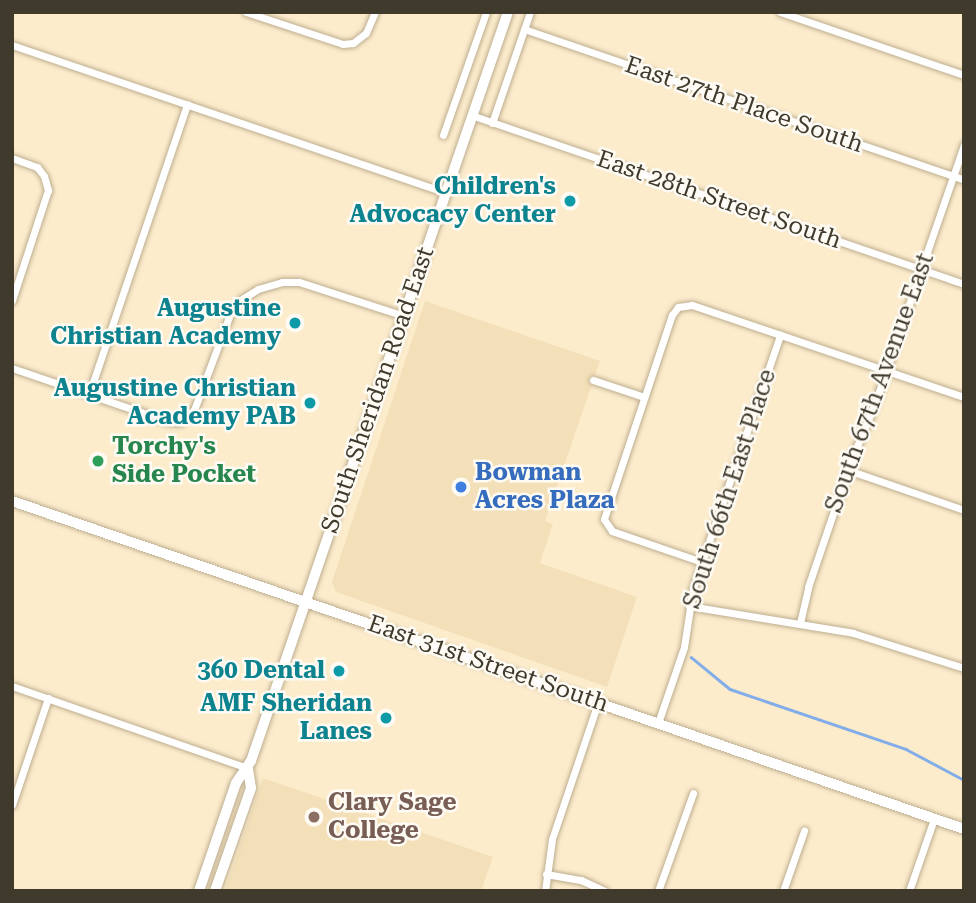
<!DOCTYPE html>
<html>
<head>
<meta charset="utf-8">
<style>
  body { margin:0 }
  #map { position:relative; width:976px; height:903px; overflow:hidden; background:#fceccc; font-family:"Roboto Serif",serif }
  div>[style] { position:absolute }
  .built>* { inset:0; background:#f3e0b9 }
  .stream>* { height:2.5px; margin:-1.25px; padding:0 1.25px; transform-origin:1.25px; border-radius:1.25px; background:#83ade8 }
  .roads { filter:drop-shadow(0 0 2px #beae90) drop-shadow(0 0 2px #beae90) }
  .minor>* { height:7px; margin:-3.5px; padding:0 3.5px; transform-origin:3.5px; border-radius:3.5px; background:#fff }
  .secondary>* { height:10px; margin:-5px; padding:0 5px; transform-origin:5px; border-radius:5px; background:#fff }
  .dots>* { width:19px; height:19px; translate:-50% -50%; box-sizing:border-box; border:4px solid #fefbf4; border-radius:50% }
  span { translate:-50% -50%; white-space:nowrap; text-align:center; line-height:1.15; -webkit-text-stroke:5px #fefbf4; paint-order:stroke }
  .street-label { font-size:24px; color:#403a2d }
  .culture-label { font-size:24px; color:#0d838f; font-weight:700 }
  .right { translate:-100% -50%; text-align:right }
  .leisure-label { font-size:24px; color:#27864d; font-weight:700 }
  .left { translate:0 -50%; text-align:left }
  .shop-label { font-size:24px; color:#366cbe; font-weight:700 }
  .education-label { font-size:24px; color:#785e54; font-weight:700 }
  .frame { position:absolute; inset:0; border:14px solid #403a2d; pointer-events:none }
</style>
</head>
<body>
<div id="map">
  <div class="built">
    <div style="clip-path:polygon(425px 301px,600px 361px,545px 521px,553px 524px,540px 563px,637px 597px,607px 687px,336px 592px,332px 582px)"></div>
    <div style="clip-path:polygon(263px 778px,493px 857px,481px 891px,225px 891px)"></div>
  </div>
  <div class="stream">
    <div style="left:691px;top:657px;width:50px;rotate:39.4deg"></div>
    <div style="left:730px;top:689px;width:186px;rotate:18.8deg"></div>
    <div style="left:906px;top:749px;width:66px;rotate:28.1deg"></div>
  </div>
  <div class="roads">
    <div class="minor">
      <div style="left:246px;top:12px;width:102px;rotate:18.3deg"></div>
      <div style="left:343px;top:44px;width:10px;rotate:-6deg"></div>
      <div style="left:353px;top:43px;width:16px;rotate:-38deg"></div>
      <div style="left:366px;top:33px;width:23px;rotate:-67deg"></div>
      <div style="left:780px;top:12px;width:194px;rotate:18.9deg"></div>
      <div style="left:524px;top:29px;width:465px;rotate:18.9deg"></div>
      <div style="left:12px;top:45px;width:459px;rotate:18.8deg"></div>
      <div style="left:474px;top:116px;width:518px;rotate:18.92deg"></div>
      <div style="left:492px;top:123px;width:117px;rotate:-71.1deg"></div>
      <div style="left:443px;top:135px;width:130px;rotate:-70.7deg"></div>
      <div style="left:12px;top:158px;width:27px;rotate:20deg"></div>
      <div style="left:37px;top:167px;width:11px;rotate:52deg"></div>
      <div style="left:44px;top:176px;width:15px;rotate:74deg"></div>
      <div style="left:48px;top:190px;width:116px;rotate:108.1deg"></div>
      <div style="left:12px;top:368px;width:164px;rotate:18.9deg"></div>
      <div style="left:167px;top:421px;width:13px;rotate:4deg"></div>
      <div style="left:180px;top:422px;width:18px;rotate:-41deg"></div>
      <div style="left:194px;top:410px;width:103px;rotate:-69.4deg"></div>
      <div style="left:230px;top:314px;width:19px;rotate:-51deg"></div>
      <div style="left:242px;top:299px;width:19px;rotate:-32deg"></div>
      <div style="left:258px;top:289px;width:25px;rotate:-16deg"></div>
      <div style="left:282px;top:282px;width:17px"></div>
      <div style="left:299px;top:282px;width:110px;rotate:17.9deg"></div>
      <div style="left:593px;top:380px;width:54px;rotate:18.4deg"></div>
      <div style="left:89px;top:394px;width:306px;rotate:-71.3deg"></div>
      <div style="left:848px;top:470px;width:123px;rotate:19deg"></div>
      <div style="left:702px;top:562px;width:95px;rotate:-161deg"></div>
      <div style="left:612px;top:531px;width:14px;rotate:-124deg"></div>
      <div style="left:604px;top:519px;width:215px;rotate:-71.6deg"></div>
      <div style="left:672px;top:315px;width:10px;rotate:-53deg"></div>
      <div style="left:678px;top:307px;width:14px;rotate:-8deg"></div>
      <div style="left:692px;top:305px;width:287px;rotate:18.7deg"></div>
      <div style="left:689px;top:606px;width:166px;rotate:9.3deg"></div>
      <div style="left:853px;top:633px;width:116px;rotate:17.5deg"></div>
      <div style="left:800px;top:623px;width:37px;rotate:-77deg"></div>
      <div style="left:808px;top:587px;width:136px;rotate:-71.2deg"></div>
      <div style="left:852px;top:458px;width:56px;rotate:-67.1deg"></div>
      <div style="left:874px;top:406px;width:277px;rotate:-71deg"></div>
      <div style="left:12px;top:686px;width:250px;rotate:19.2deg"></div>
      <div style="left:658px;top:723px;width:80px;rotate:-71.1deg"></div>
      <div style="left:684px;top:647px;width:60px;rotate:-81.3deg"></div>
      <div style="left:693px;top:588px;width:268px;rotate:-71deg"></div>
      <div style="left:12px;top:805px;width:113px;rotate:-71.4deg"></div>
      <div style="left:546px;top:874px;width:36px;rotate:10deg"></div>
      <div style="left:581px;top:880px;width:26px;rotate:25deg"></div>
      <div style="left:545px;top:891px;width:52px;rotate:-82.3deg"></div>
      <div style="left:552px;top:839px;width:145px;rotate:-71.4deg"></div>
      <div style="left:658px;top:891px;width:104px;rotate:-70.3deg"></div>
      <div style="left:783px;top:891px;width:64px;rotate:-70.7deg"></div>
      <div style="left:909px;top:891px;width:76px;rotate:-70.9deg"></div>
    </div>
    <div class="secondary">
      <div style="left:12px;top:501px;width:1007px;rotate:19.01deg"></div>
      <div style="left:199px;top:891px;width:114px;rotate:-71.1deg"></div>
      <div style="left:236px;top:783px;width:27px;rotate:-56deg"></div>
      <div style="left:251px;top:761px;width:792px;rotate:-71.06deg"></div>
      <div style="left:215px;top:891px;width:109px;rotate:-70.7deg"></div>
      <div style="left:251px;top:788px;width:20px;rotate:-99deg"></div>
    </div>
  </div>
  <div class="dots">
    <div style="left:570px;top:201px;background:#0f9aa8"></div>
    <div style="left:295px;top:323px;background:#0f9aa8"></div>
    <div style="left:310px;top:403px;background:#0f9aa8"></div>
    <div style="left:98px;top:461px;background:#2e9e5b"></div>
    <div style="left:461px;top:487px;background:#3f7fe0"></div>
    <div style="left:339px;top:671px;background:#0f9aa8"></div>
    <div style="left:386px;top:718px;background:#0f9aa8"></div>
    <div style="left:314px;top:817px;background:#8d6e63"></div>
  </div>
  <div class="street-label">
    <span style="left:744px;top:105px;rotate:19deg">East 27th Place South</span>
    <span style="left:719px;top:200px;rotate:19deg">East 28th Street South</span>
    <span style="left:880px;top:383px;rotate:-70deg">South 67th Avenue East</span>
    <span style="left:378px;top:390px;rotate:-71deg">South Sheridan Road East</span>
    <span style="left:730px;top:489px;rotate:-72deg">South 66th East Place</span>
    <span style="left:488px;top:664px;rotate:19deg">East 31st Street South</span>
  </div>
  <div class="culture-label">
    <span class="right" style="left:556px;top:201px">Children's<br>Advocacy Center</span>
    <span class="right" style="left:281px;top:323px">Augustine<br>Christian Academy</span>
    <span class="right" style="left:296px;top:403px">Augustine Christian<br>Academy PAB</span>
    <span class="right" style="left:325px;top:671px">360 Dental</span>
    <span class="right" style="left:372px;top:718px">AMF Sheridan<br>Lanes</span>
  </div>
  <div class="leisure-label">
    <span class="left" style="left:112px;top:461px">Torchy's<br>Side Pocket</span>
  </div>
  <div class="shop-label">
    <span class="left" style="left:475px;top:487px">Bowman<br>Acres Plaza</span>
  </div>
  <div class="education-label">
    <span class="left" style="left:328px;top:817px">Clary Sage<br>College</span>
  </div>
  <div class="frame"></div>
</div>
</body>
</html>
